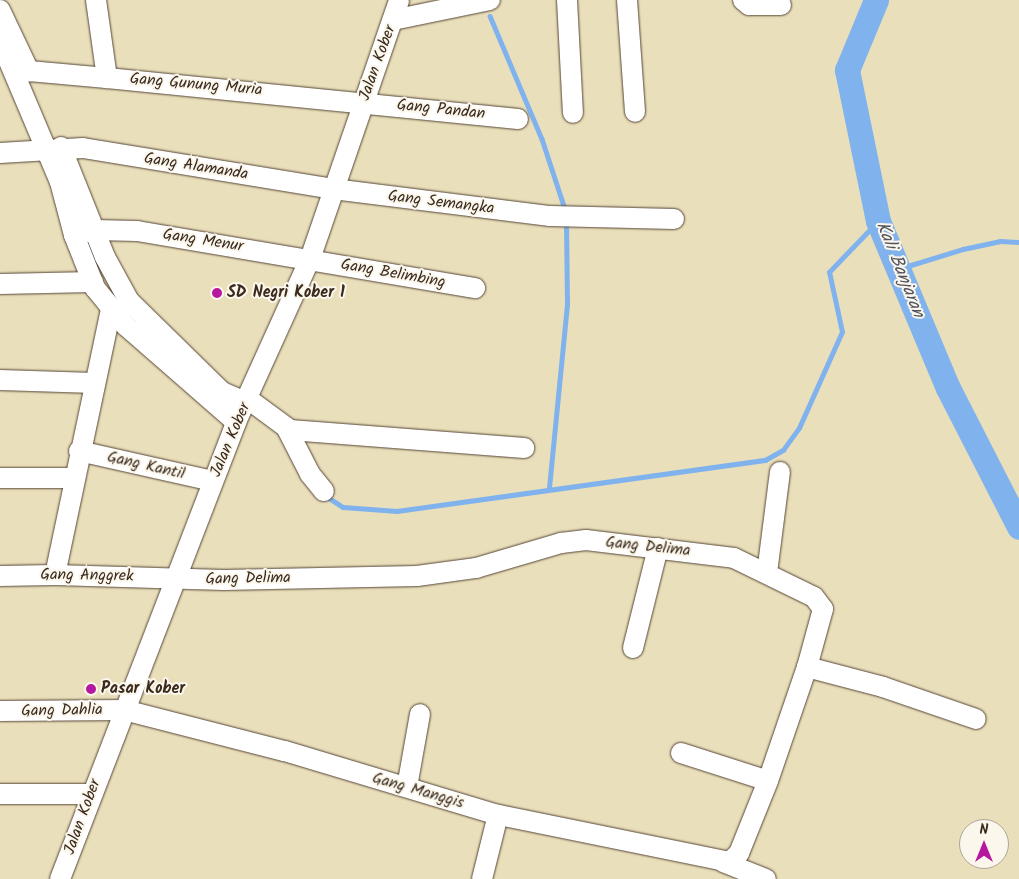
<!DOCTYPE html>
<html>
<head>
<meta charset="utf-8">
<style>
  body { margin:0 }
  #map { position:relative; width:1019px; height:879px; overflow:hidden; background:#eadfbb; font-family:Kalam,sans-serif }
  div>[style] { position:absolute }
  .stream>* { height:4.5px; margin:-2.25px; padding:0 2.25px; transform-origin:2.25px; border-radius:2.25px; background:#80b3ed }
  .river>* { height:25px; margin:-12.5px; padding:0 12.5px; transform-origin:12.5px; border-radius:12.5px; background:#80b3ed }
  .roads { filter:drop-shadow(0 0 1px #554536) drop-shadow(0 0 1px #554536) }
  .minor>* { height:20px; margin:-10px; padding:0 10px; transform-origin:10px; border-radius:10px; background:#fff }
  .dots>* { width:14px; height:14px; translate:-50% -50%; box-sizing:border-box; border:2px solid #fbf7ec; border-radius:50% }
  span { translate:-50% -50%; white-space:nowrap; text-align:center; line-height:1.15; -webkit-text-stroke:4px #fbf7ec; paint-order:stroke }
  .street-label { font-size:16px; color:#3b2a1e }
  .poi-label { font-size:16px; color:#3b2a1e; font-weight:700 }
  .left { translate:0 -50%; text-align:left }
  .water-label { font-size:18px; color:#50535c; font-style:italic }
  .north { position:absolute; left:959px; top:819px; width:50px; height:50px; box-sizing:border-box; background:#fbf7ec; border:1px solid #aea59a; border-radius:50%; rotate:0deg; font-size:14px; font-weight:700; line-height:20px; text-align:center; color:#3b2a1e }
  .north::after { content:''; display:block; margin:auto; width:18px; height:22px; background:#b5179e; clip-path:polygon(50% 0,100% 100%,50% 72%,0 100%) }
</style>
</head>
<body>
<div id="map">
  <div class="stream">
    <div style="left:490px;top:16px;width:134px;rotate:67.1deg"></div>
    <div style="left:542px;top:139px;width:77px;rotate:71.8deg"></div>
    <div style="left:898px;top:269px;width:68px;rotate:-17.1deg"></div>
    <div style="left:963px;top:249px;width:38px;rotate:-12deg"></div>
    <div style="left:1000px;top:241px;width:19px;rotate:3deg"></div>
    <div style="left:549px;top:488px;width:184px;rotate:-84.4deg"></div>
    <div style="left:567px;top:305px;width:83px;rotate:-90.7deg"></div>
    <div style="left:326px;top:496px;width:20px;rotate:33deg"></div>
    <div style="left:343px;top:507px;width:54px;rotate:4.2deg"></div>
    <div style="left:397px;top:511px;width:372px;rotate:-7.9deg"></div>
    <div style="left:765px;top:460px;width:21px;rotate:-29deg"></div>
    <div style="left:783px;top:450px;width:27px;rotate:-54deg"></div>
    <div style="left:799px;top:428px;width:105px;rotate:-65.9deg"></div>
    <div style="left:842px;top:332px;width:61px;rotate:-102.2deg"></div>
    <div style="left:829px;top:272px;width:71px;rotate:-46.1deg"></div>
  </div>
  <div class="river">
    <div style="left:876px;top:0;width:76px;rotate:112.5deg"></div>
    <div style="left:847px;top:70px;width:154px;rotate:78.4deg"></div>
    <div style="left:878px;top:221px;width:181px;rotate:67.3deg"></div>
    <div style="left:948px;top:388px;width:156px;rotate:62.9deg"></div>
  </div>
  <div class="roads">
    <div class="minor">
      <div style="left:96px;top:0;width:79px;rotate:82deg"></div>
      <div style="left:107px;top:78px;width:413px;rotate:5.7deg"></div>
      <div style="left:567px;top:0;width:113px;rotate:87deg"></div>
      <div style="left:627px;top:0;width:112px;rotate:85.9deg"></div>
      <div style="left:743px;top:0;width:8px;rotate:40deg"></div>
      <div style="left:749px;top:5px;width:32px"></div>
      <div style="left:0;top:10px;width:68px;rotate:64.6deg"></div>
      <div style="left:29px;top:71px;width:78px;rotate:5.1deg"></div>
      <div style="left:393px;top:20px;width:99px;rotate:-11.7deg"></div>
      <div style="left:0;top:40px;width:154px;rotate:67.1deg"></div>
      <div style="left:60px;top:182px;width:55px;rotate:75.2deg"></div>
      <div style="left:74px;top:235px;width:57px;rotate:68.4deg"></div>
      <div style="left:95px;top:288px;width:49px;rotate:50.8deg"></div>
      <div style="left:126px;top:326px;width:146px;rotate:41.1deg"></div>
      <div style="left:61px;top:147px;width:118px;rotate:68.2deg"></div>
      <div style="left:105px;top:257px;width:50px;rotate:61.4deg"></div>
      <div style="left:129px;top:301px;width:130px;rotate:44.4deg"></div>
      <div style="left:222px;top:392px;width:26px;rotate:23deg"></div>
      <div style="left:0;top:153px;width:83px;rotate:-3.4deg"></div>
      <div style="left:83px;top:148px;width:253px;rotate:9.3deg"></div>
      <div style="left:333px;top:189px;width:219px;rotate:7.1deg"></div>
      <div style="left:550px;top:216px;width:124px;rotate:1.4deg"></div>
      <div style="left:74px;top:235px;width:21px;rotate:-14deg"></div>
      <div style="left:94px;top:230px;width:43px;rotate:1.3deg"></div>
      <div style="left:137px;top:231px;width:343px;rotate:9.6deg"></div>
      <div style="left:0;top:284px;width:93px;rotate:-1.2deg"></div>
      <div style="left:0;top:380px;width:94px;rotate:1.8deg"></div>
      <div style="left:248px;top:399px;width:52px;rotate:36.4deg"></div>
      <div style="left:290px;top:430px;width:235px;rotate:4.4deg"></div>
      <div style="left:287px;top:429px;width:51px;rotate:62.9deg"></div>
      <div style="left:310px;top:474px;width:22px;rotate:51deg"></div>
      <div style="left:79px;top:451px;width:137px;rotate:12.6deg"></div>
      <div style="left:0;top:478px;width:73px"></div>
      <div style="left:767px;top:573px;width:102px;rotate:-82.7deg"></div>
      <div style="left:55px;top:575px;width:271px;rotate:-78.1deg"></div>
      <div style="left:0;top:576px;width:55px;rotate:-1deg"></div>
      <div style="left:55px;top:575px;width:169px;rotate:1.7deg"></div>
      <div style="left:224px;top:580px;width:193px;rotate:-1.2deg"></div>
      <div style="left:417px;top:576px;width:60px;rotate:-7.7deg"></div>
      <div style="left:476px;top:568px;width:89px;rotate:-16.4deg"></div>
      <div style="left:561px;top:543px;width:25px;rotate:-7deg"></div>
      <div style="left:586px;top:540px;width:149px;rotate:6.9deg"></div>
      <div style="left:734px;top:558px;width:89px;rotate:26deg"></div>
      <div style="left:814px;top:597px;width:15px;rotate:53deg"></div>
      <div style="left:823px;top:609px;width:60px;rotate:105.4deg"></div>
      <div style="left:807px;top:667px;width:120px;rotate:108.9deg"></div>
      <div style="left:768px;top:781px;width:78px;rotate:111.9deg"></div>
      <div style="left:739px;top:853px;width:13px;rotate:135deg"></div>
      <div style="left:730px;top:862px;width:237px;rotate:-168.5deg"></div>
      <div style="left:498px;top:815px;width:223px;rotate:-163.3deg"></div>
      <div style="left:284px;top:751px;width:165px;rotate:-165.6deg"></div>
      <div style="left:124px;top:710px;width:124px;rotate:179.5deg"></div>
      <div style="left:633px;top:648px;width:103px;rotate:-76deg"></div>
      <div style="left:807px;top:667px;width:79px;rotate:14.7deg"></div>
      <div style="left:883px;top:687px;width:98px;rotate:19deg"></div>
      <div style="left:681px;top:753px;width:91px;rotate:17.8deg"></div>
      <div style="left:407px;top:787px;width:74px;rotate:-79.9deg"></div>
      <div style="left:0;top:794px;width:90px"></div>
      <div style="left:723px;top:862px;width:46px;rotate:21.6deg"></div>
      <div style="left:60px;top:879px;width:490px;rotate:-68.9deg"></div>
      <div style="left:236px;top:422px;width:179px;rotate:-65.6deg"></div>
      <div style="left:310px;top:259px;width:274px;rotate:-71deg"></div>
      <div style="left:482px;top:879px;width:66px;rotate:-76deg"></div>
    </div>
  </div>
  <div class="dots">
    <div style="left:217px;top:293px;background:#b5179e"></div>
    <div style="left:91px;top:689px;background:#b5179e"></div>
  </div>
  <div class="street-label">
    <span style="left:378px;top:63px;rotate:-70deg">Jalan Kober</span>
    <span style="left:196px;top:85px;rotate:5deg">Gang Gunung Muria</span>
    <span style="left:441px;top:110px;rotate:6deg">Gang Pandan</span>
    <span style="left:196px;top:167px;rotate:9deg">Gang Alamanda</span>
    <span style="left:441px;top:203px;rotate:7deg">Gang Semangka</span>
    <span style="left:203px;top:241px;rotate:9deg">Gang Menur</span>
    <span style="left:393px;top:274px;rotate:10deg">Gang Belimbing</span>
    <span style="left:231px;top:440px;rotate:-67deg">Jalan Kober</span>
    <span style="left:146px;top:466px;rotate:13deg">Gang Kantil</span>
    <span style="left:648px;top:547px;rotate:6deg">Gang Delima</span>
    <span style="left:87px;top:576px;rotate:1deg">Gang Anggrek</span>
    <span style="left:248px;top:579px;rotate:-1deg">Gang Delima</span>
    <span style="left:62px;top:711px;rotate:-1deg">Gang Dahlia</span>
    <span style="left:418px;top:791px;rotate:16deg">Gang Manggis</span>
    <span style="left:83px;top:817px;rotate:-70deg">Jalan Kober</span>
  </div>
  <div class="poi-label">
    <span class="left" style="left:227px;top:293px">SD Negri Kober 1</span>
    <span class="left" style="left:101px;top:689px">Pasar Kober</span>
  </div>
  <div class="water-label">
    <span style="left:899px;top:270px;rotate:68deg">Kali Banjaran</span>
  </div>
  <div class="north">N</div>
</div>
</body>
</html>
